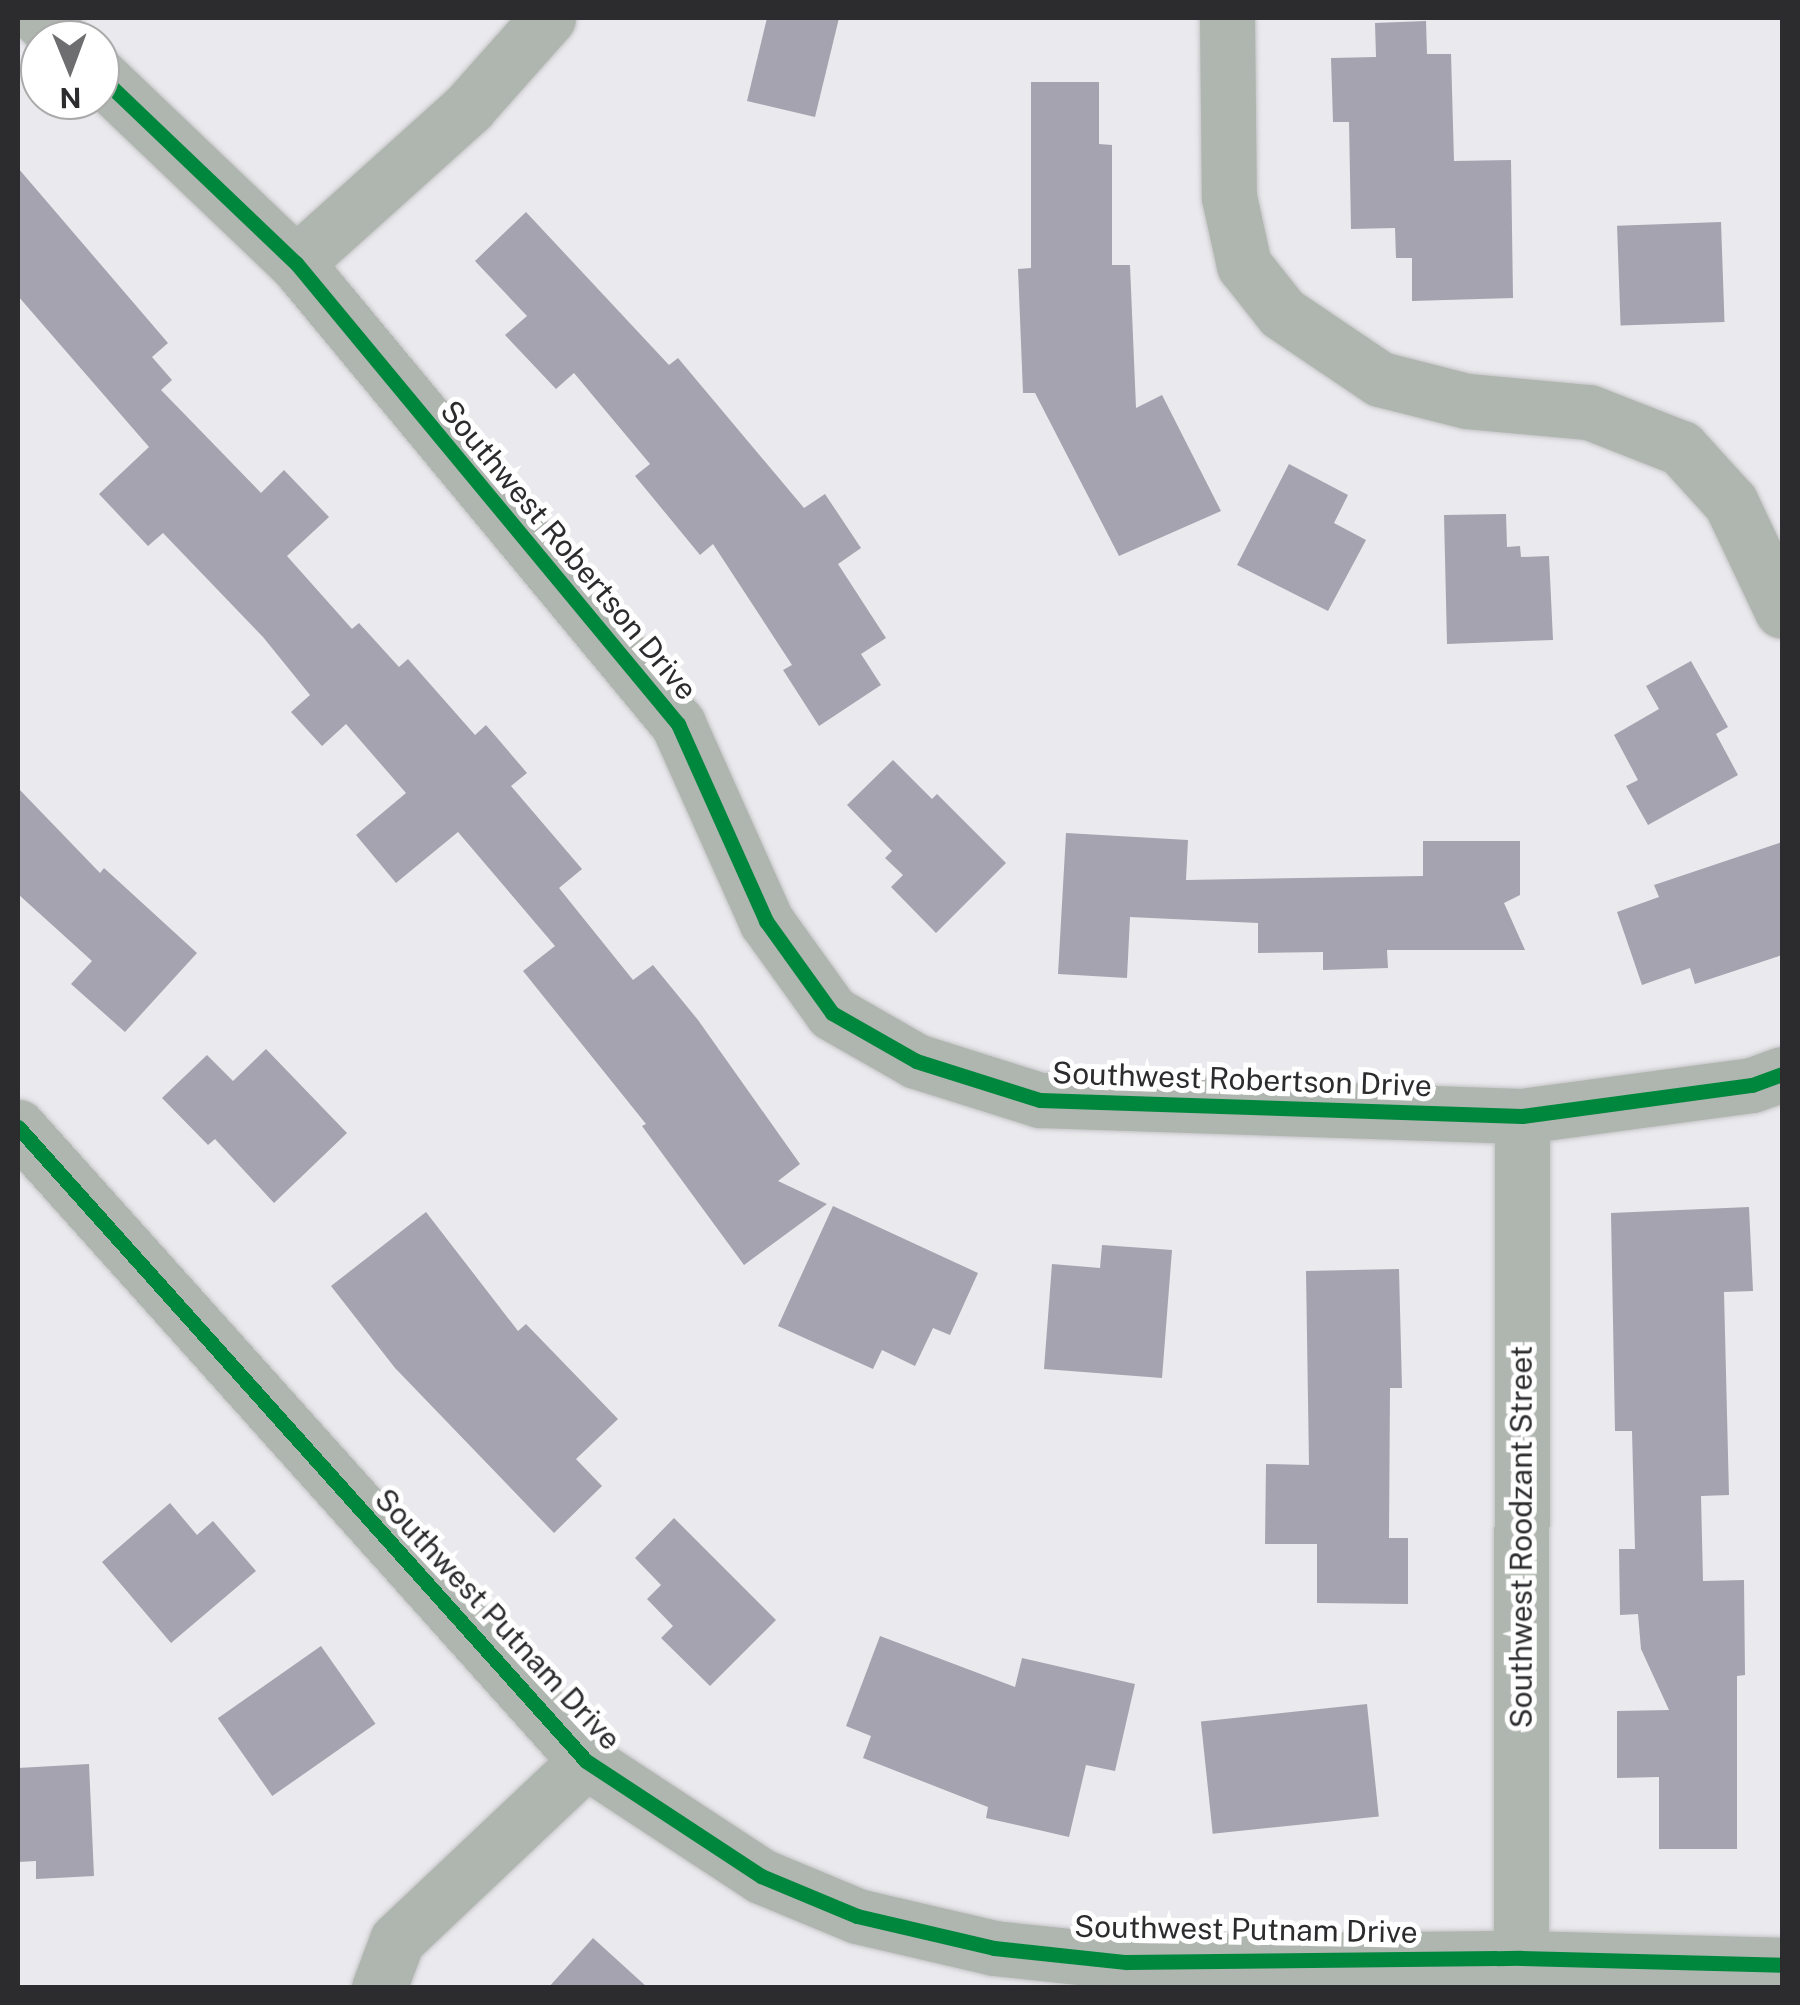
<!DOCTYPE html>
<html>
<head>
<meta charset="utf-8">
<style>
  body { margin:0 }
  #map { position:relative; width:1800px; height:2005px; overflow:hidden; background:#eae9ed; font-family:"Public Sans",sans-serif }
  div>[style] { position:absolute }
  .building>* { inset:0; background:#a5a3af; transform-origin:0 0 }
  .roads { filter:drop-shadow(0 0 2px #c4c4c6) drop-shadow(0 0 2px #c4c4c6) }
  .minor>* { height:55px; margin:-27.5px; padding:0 27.5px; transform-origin:27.5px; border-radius:27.5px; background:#afb5af }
  .cycleway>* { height:15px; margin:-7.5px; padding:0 7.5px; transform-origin:7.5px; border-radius:7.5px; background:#00873e }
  span { translate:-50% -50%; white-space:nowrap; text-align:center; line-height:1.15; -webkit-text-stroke:10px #fff; paint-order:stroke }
  .street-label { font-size:30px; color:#2c2b2e }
  .frame { position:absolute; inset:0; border:20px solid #2c2b2e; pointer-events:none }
  .north { position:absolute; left:20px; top:20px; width:100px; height:100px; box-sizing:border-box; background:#fff; border:2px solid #abaaab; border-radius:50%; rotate:179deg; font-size:28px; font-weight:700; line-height:40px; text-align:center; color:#2c2b2e }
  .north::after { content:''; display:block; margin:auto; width:35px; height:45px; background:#6e6e71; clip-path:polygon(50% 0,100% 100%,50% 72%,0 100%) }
</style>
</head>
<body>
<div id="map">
  <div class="building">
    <div style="clip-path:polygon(767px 18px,839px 18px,815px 117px,747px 101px)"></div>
    <div style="clip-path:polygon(1426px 21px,1427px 54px,1451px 54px,1454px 161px,1511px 160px,1513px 298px,1412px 301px,1412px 258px,1396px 258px,1395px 228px,1351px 229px,1349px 122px,1333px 122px,1331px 58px,1376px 57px,1375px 23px)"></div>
    <div style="clip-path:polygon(1031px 82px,1099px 82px,1099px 144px,1112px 145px,1112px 265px,1130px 265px,1136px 408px,1162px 395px,1221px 511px,1119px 556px,1035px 393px,1023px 393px,1018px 269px,1031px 268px)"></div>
    <div style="clip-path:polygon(18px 168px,168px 343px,152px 357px,172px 380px,161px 390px,261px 493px,284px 470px,329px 517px,287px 556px,352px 629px,359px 623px,399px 667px,408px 659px,475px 735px,486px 725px,527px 773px,511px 786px,582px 869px,559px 888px,633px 980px,653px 965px,698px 1020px,800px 1164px,778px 1181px,827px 1204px,744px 1265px,642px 1126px,646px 1124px,523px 971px,555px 946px,458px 832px,396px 883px,356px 835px,406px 793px,346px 724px,322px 746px,291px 712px,310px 695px,263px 637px,163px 533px,148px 546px,99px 494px,149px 447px,18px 296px)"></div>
    <div style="clip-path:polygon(526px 212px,669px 365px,678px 358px,804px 508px,825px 494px,861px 548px,838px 564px,886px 638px,861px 654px,881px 685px,819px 726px,783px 670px,792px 665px,713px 544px,700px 555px,635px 476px,650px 464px,574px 373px,556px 389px,505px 335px,527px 316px,475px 261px)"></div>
    <div style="left:1721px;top:222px;width:100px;height:104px;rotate:88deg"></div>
    <div style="clip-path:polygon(1289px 464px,1348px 495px,1334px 523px,1366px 540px,1328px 611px,1237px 565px)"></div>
    <div style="clip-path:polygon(1506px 514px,1507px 547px,1520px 546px,1521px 557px,1549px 556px,1553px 640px,1447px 644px,1444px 515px)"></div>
    <div style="clip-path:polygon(1691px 661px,1728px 727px,1716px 734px,1738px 775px,1648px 825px,1626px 786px,1638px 780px,1614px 735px,1659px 709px,1646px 686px)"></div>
    <div style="clip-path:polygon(893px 760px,932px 799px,937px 794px,1006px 863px,936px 933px,891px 887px,903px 875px,885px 858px,892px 851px,847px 805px)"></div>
    <div style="clip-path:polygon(18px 788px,100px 873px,104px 868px,197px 953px,125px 1032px,71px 984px,92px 961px,18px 894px)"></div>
    <div style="clip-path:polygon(1066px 833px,1188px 840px,1186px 880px,1423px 876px,1423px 841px,1520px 841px,1520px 895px,1504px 903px,1525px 950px,1387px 950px,1388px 968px,1323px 970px,1323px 952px,1258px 953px,1258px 923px,1130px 917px,1127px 978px,1058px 974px)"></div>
    <div style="clip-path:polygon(1782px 842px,1782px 955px,1695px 984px,1690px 968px,1642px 985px,1617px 912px,1659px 897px,1654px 885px)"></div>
    <div style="clip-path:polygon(266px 1049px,347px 1133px,274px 1203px,215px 1139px,208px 1145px,162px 1098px,207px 1055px,233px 1081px)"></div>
    <div style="clip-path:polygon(833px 1206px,978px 1273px,950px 1335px,933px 1328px,915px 1366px,882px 1350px,873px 1369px,778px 1326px)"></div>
    <div style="clip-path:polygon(1749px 1207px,1753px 1291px,1724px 1292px,1729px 1495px,1701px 1496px,1703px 1581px,1744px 1580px,1745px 1675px,1737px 1676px,1737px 1849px,1659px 1849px,1659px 1777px,1617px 1778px,1617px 1711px,1669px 1710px,1641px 1649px,1638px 1614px,1620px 1615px,1619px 1549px,1635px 1549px,1632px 1431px,1615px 1431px,1611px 1213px)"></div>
    <div style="clip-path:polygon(426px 1212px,518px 1331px,526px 1324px,618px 1419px,576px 1459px,602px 1486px,554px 1533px,395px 1368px,331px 1286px)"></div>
    <div style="clip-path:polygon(1102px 1245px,1172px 1250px,1162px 1378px,1044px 1369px,1052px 1264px,1100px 1268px)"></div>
    <div style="clip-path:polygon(1399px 1269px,1402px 1388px,1390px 1388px,1389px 1538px,1408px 1538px,1408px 1604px,1317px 1603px,1317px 1544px,1265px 1544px,1266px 1464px,1309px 1465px,1306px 1271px)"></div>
    <div style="clip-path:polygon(170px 1503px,197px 1535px,213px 1521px,256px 1571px,171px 1643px,102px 1562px)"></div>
    <div style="clip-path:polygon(674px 1518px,776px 1620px,710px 1686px,661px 1638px,673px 1626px,647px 1599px,661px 1585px,635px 1558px)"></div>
    <div style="clip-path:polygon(880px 1636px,1015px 1687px,1022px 1658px,1135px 1684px,1115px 1771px,1086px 1765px,1069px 1837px,986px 1818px,988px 1807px,863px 1758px,871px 1736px,846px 1726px)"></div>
    <div style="left:321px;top:1646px;width:95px;height:126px;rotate:55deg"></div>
    <div style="left:1367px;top:1704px;width:113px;height:167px;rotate:84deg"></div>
    <div style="clip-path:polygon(89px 1764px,94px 1876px,36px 1879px,36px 1861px,18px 1862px,18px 1768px)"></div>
    <div style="clip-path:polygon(593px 1938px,648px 1988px,548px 1988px)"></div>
  </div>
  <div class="roads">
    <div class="minor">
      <div style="left:39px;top:18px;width:32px;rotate:44deg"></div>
      <div style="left:1227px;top:18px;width:179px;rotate:89.4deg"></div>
      <div style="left:1229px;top:197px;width:70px;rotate:77.6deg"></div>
      <div style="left:1244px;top:265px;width:61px;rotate:51.6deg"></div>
      <div style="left:1282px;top:313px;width:118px;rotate:34deg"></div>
      <div style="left:1380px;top:379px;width:90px;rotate:14.2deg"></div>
      <div style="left:1467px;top:401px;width:122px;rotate:5.2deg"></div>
      <div style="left:1589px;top:412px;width:99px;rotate:21.4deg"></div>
      <div style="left:1681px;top:448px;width:74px;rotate:47.7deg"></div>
      <div style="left:1731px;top:503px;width:119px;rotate:64.7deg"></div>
      <div style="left:100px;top:76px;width:271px;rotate:43.7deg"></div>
      <div style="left:296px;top:263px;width:599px;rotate:50.35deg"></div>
      <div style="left:678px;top:724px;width:216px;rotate:65.9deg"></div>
      <div style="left:766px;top:921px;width:113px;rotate:54.3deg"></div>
      <div style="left:832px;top:1013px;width:97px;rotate:29.7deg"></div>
      <div style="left:916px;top:1061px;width:130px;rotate:17.5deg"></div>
      <div style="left:1040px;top:1100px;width:482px;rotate:1.9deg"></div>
      <div style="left:1522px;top:1116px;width:232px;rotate:-7.7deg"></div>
      <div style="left:1752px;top:1085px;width:32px;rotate:-20deg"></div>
      <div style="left:296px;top:263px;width:233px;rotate:-42deg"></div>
      <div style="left:469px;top:107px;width:119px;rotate:-48.4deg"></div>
      <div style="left:18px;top:1127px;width:851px;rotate:48.14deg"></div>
      <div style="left:586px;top:1761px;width:209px;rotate:33.3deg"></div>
      <div style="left:761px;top:1876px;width:104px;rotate:22.6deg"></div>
      <div style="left:857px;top:1916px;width:141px;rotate:13.1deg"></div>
      <div style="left:994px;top:1948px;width:133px;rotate:6.1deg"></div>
      <div style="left:1126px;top:1962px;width:395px;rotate:-0.6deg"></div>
      <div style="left:1521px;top:1958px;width:261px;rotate:1.5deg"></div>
      <div style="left:1521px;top:1958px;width:842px;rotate:-89.93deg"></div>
      <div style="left:379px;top:1988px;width:51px;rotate:-69.4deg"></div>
      <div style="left:397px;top:1940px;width:260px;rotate:-43.4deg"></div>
    </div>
  </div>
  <div class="cycleway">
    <div style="left:100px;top:76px;width:271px;rotate:43.7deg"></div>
    <div style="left:296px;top:263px;width:599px;rotate:50.35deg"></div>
    <div style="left:678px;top:724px;width:216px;rotate:65.9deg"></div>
    <div style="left:766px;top:921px;width:113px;rotate:54.3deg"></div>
    <div style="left:832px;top:1013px;width:97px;rotate:29.7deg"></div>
    <div style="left:916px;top:1061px;width:130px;rotate:17.5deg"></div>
    <div style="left:1040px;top:1100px;width:482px;rotate:1.9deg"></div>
    <div style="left:1522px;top:1116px;width:232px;rotate:-7.7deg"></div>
    <div style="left:1752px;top:1085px;width:32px;rotate:-20deg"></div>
    <div style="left:18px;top:1127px;width:851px;rotate:48.14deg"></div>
    <div style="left:586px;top:1761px;width:209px;rotate:33.3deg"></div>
    <div style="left:761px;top:1876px;width:104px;rotate:22.6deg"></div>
    <div style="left:857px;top:1916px;width:141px;rotate:13.1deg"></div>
    <div style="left:994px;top:1948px;width:133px;rotate:6.1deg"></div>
    <div style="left:1126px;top:1962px;width:395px;rotate:-0.6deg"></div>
    <div style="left:1521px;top:1958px;width:261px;rotate:1.5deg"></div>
  </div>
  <div class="street-label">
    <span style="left:569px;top:550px;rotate:50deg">Southwest Robertson Drive</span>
    <span style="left:1242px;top:1079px;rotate:2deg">Southwest Robertson Drive</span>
    <span style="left:1521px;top:1537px;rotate:-90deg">Southwest Roodzant Street</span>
    <span style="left:498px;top:1619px;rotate:47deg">Southwest Putnam Drive</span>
    <span style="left:1246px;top:1929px;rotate:1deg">Southwest Putnam Drive</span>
  </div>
  <div class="frame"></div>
  <div class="north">N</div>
</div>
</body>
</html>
